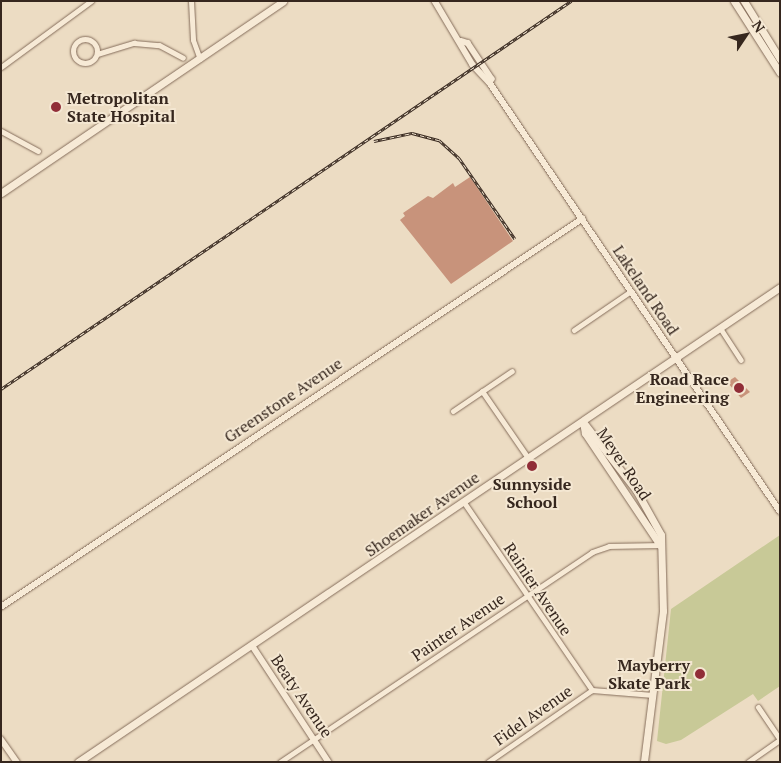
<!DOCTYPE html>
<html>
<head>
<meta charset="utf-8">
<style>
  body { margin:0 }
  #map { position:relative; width:781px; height:763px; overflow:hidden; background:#ecdcc3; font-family:"PT Serif",serif }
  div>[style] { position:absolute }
  .green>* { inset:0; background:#c8c997 }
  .building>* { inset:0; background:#c8937b }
  .roads { filter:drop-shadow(0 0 1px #856d5b) drop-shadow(0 0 1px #856d5b) }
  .minor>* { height:5px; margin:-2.5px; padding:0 2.5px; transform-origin:2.5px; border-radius:2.5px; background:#f7ead6 }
  .minor>.ring { margin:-2.5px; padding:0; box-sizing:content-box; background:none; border:5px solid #f7ead6; border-radius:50% }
  .tertiary>* { height:5.5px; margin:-2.75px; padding:0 2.75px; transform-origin:2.75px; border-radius:2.75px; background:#f7ead6 }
  .secondary>* { height:7px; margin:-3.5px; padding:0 3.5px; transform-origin:3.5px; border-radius:3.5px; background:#f7ead6 }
  .rail>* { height:3px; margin-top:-1.5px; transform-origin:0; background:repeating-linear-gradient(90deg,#f4e7d2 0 4px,#36271e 0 8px); box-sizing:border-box; border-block:1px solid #36271e }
  .dots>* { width:14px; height:14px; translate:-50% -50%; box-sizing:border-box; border:2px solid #f4e7d2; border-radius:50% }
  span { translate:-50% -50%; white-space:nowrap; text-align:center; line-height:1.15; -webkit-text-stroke:4px #f4e7d2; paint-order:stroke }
  .poi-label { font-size:16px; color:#36271e; font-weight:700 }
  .left { translate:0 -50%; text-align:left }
  .right { translate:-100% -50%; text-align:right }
  .street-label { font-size:16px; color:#36271e }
  .frame { position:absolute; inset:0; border:2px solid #36271e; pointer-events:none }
  .north { position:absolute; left:721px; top:10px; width:50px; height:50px; -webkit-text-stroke:4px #f4e7d2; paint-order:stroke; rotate:56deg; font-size:14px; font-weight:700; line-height:20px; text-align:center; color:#36271e }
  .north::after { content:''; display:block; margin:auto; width:18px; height:22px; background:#36271e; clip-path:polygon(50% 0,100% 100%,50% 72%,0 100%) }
</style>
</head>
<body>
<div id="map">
  <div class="green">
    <div style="clip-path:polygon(780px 535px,780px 686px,758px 701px,753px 694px,681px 740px,666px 744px,657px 741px,671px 609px)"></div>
  </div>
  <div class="building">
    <div style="clip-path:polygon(470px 177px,513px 241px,451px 284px,400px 220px,405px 216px,403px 213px,428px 196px,433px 198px,453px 183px,455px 187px)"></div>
    <div style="clip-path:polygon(735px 377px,750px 392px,741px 398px,727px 382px)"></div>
  </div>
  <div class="roads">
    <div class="minor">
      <div style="left:191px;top:1px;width:39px;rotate:87deg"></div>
      <div style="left:193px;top:40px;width:20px;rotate:70deg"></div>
      <div class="ring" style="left:73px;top:39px;width:19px;height:19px"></div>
      <div style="left:97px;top:54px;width:39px;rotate:-17deg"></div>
      <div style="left:134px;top:43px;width:25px;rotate:5deg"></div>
      <div style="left:159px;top:45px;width:27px;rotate:28deg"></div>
      <div style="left:1px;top:67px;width:112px;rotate:-36.3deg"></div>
      <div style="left:1px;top:131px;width:42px;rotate:28.4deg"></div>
      <div style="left:720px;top:328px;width:38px;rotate:57deg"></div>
      <div style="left:574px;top:330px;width:69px;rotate:-34.4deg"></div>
      <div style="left:482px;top:391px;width:81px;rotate:55.5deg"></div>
      <div style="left:453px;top:411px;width:71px;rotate:-34.1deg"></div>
      <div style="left:463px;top:501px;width:229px;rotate:55.7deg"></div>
      <div style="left:758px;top:707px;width:40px;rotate:56deg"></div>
      <div style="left:280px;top:762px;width:376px;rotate:-33.9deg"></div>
      <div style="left:592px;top:552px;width:18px;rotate:-19deg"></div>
      <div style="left:609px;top:546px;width:51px;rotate:-1.1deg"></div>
      <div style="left:488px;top:762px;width:126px;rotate:-34.7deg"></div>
      <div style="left:592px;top:690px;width:61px;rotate:4.7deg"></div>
      <div style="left:748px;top:762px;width:39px;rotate:-35deg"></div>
    </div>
    <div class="tertiary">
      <div style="left:435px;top:1px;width:74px;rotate:59.3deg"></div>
      <div style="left:473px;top:65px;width:25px;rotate:47deg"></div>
      <div style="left:490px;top:83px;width:517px;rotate:55.88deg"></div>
      <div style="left:461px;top:41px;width:7px;rotate:16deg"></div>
      <div style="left:468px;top:43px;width:43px;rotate:56.3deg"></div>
      <div style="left:492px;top:79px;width:4px;rotate:117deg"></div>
      <div style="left:1px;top:607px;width:699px;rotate:-33.74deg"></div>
      <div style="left:252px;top:645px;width:140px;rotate:56.7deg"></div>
      <div style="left:1px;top:739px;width:28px;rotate:55deg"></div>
    </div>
    <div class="secondary">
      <div style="left:734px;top:1px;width:85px;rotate:57.4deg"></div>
      <div style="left:744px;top:1px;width:68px;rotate:58.2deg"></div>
      <div style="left:1px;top:193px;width:341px;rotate:-34.2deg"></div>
      <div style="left:583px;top:422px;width:86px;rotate:52.1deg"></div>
      <div style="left:636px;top:490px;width:51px;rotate:60.9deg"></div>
      <div style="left:661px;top:535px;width:76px;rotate:88.5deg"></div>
      <div style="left:663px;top:611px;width:152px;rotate:97.2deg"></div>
      <div style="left:583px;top:422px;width:11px;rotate:80deg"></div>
      <div style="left:585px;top:433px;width:135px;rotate:56.2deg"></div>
      <div style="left:78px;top:762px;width:848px;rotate:-34.08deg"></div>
    </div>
  </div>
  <div class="rail">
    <div style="left:374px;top:141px;width:39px;rotate:-12deg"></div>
    <div style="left:412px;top:133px;width:28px;rotate:15deg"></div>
    <div style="left:439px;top:140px;width:27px;rotate:42deg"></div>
    <div style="left:459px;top:158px;width:98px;rotate:55.3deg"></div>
    <div style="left:1px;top:389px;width:690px;rotate:-34.24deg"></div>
  </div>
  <div class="dots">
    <div style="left:56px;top:107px;background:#912e38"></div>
    <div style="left:739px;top:388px;background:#912e38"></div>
    <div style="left:532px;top:466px;background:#912e38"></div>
    <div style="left:700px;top:674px;background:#912e38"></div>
  </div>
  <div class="poi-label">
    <span class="left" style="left:67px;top:107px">Metropolitan<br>State Hospital</span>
    <span class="right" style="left:729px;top:388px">Road Race<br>Engineering</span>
    <span style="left:532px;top:493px">Sunnyside<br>School</span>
    <span class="right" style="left:690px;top:674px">Mayberry<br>Skate Park</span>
  </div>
  <div class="street-label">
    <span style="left:646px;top:290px;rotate:56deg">Lakeland Road</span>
    <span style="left:283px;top:400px;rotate:-34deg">Greenstone Avenue</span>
    <span style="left:624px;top:464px;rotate:56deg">Meyer Road</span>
    <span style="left:422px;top:514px;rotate:-35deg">Shoemaker Avenue</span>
    <span style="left:538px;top:589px;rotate:56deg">Rainier Avenue</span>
    <span style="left:458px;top:627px;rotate:-34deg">Painter Avenue</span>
    <span style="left:302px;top:696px;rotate:56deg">Beaty Avenue</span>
    <span style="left:533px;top:715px;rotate:-35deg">Fidel Avenue</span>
  </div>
  <div class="frame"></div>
  <div class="north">N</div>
</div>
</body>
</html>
